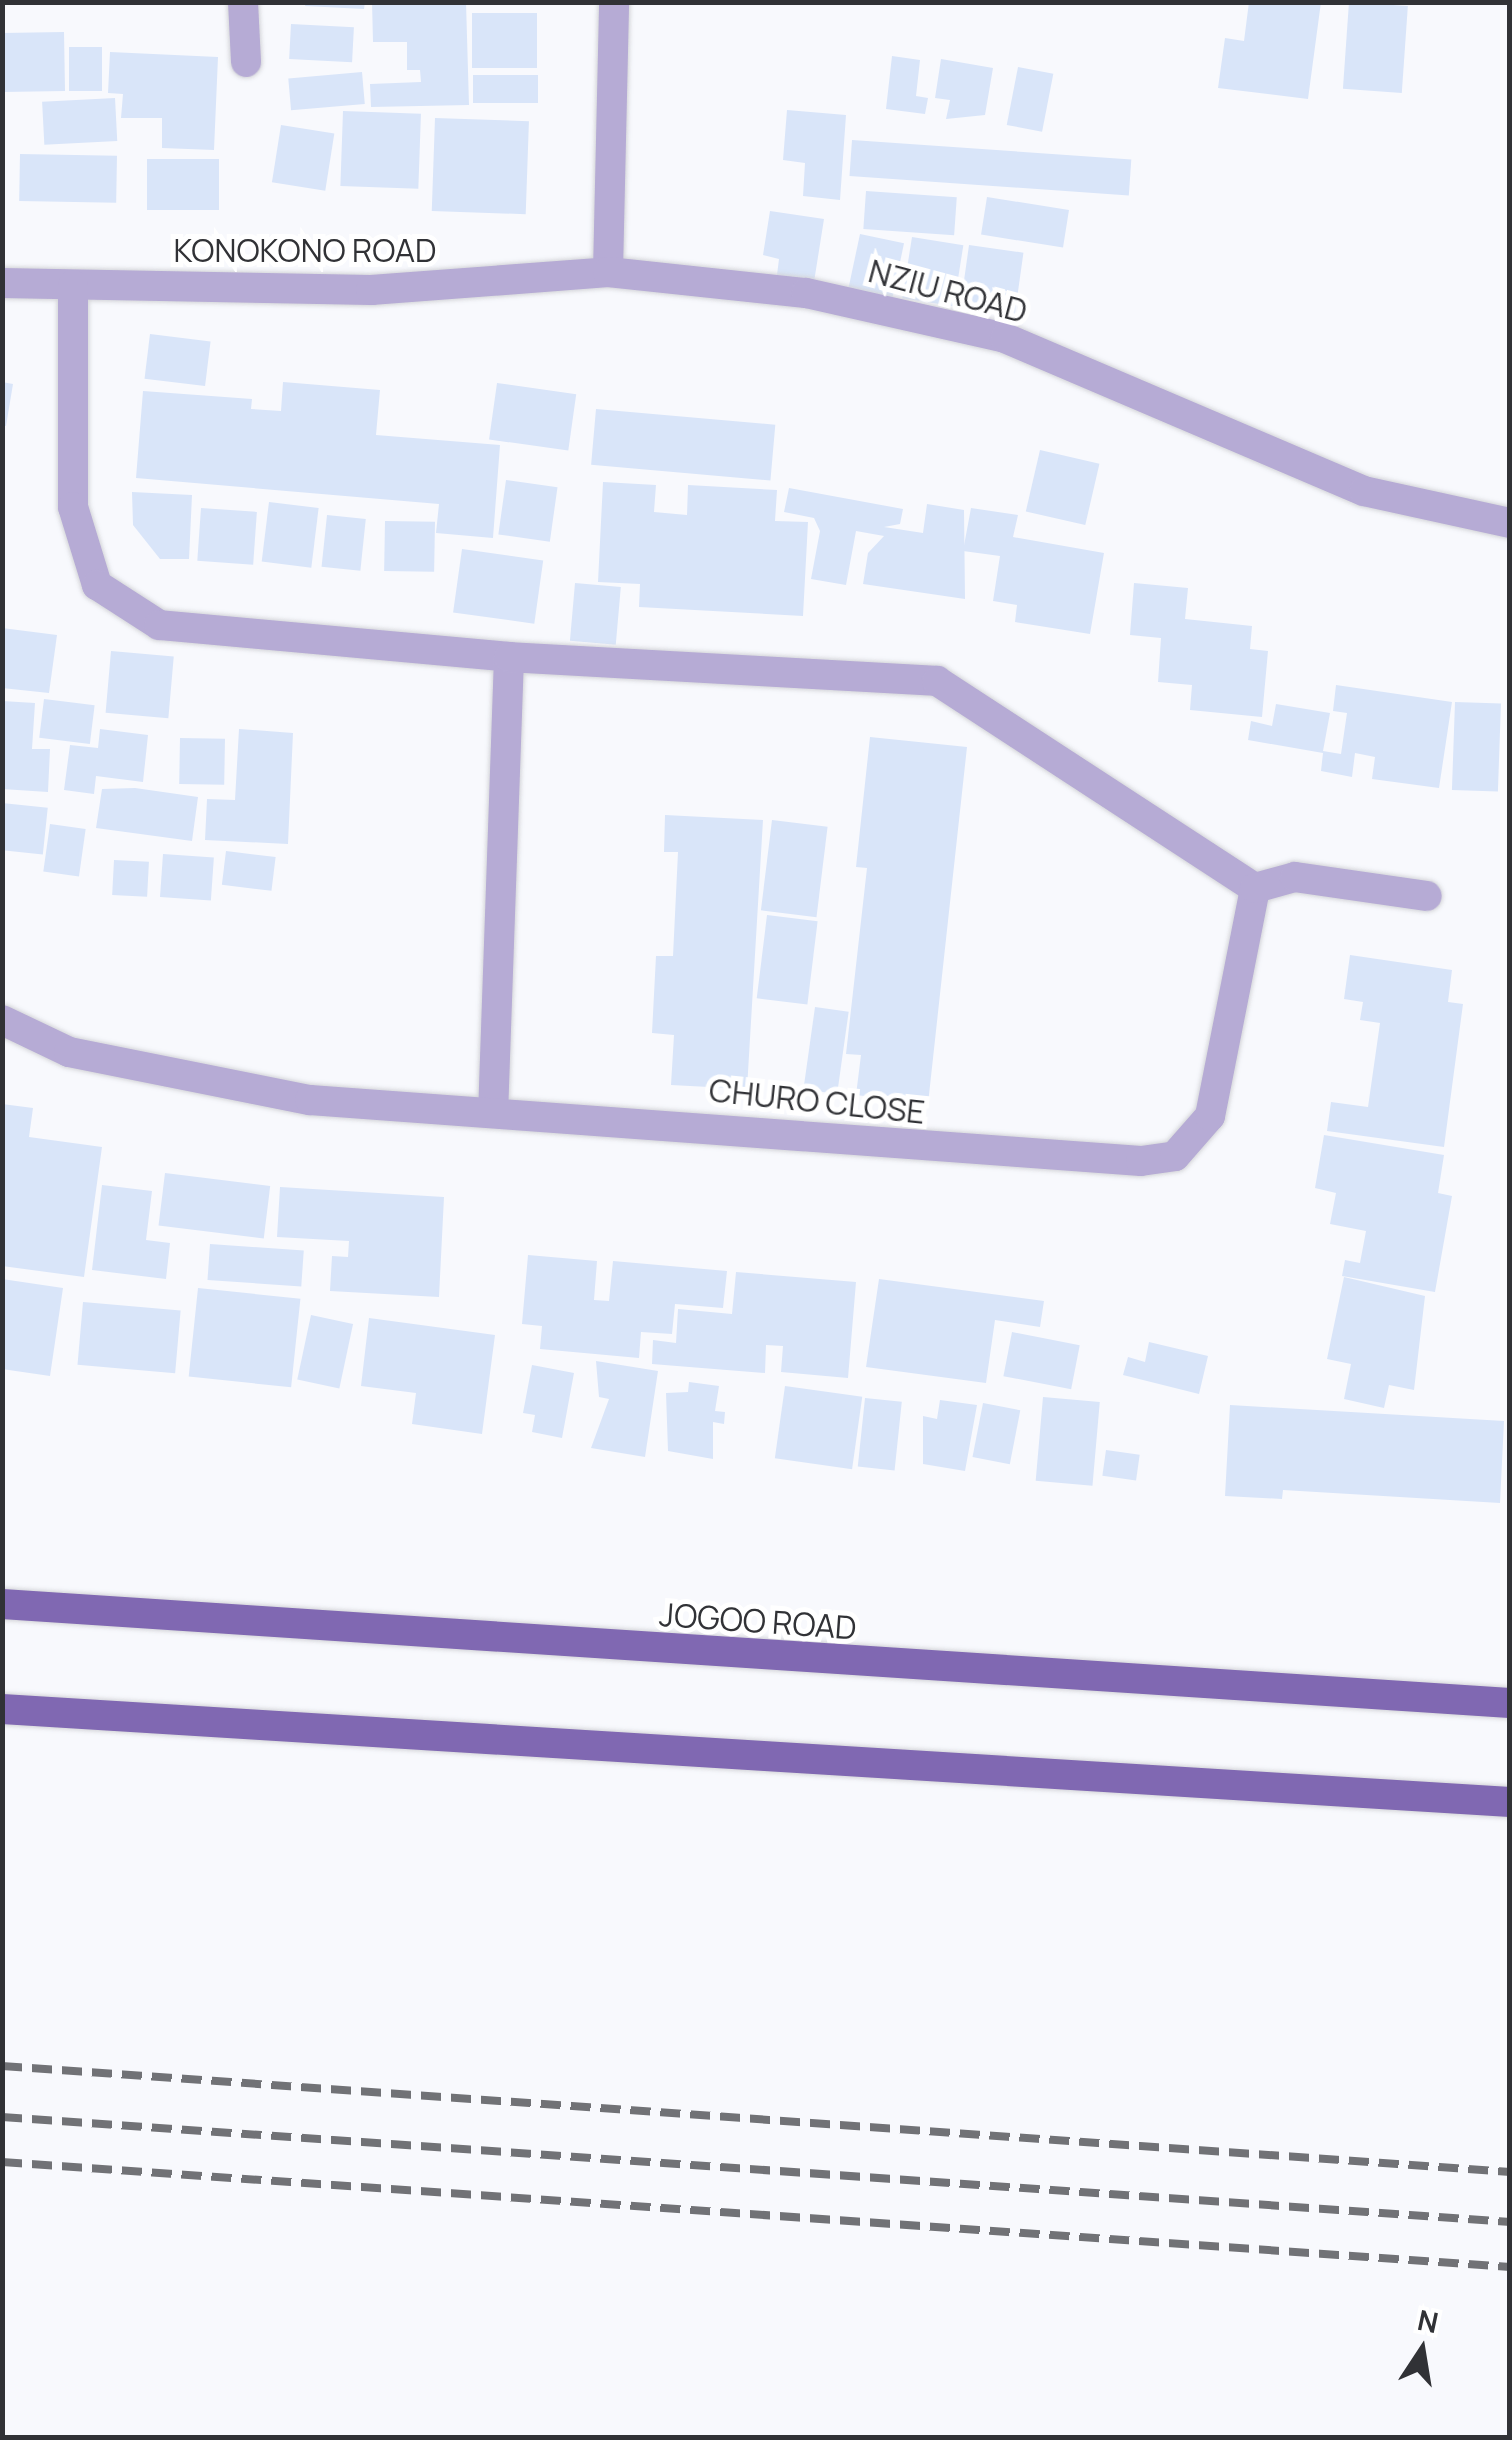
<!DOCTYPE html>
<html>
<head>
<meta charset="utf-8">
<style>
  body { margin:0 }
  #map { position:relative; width:1512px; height:2440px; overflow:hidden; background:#f8f9fd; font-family:Manrope,sans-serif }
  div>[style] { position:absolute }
  .building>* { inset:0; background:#d9e5f9; transform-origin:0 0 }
  .roads { filter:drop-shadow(0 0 2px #d4d5d9) drop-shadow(0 0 2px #d4d5d9) }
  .minor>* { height:30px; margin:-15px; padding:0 15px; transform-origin:15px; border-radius:15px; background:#b6abd5 }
  .major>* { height:30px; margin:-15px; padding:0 15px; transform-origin:15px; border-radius:15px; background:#8068b2 }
  .rail>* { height:8px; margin-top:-4px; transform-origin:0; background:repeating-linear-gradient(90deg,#717276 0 20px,transparent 0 30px) }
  span { translate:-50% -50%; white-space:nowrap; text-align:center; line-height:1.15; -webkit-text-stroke:10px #fff; paint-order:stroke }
  .street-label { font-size:32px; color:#313236 }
  .frame { position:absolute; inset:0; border:5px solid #313236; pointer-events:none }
  .north { position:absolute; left:1372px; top:2300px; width:100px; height:100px; -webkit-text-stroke:8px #fff; paint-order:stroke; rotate:12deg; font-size:28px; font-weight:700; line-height:40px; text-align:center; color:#313236 }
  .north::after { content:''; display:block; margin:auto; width:35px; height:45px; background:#313236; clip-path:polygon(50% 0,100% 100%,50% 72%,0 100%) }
</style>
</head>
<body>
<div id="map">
  <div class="building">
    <div style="clip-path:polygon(306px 2px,365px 2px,364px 9px,305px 6px)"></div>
    <div style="clip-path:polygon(372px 2px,466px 2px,469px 105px,371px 107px,370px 84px,421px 82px,420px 70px,407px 70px,407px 42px,373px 42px)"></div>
    <div style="clip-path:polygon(1249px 2px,1321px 2px,1308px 99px,1218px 88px,1225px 38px,1244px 41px)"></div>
    <div style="left:1349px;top:2px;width:59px;height:87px;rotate:4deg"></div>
    <div style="left:537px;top:13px;width:55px;height:65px;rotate:90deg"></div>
    <div style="left:291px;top:24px;width:63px;height:35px;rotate:3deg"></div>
    <div style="left:64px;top:32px;width:59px;height:62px;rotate:89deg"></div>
    <div style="left:102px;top:47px;width:44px;height:33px;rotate:90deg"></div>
    <div style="clip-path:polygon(110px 52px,218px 57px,214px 150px,162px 148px,162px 118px,121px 118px,123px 94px,108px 93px)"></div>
    <div style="clip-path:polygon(892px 56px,920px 60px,916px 96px,928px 98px,925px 114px,886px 109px)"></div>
    <div style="clip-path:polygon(941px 59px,993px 68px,985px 115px,946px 119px,950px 100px,935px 98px)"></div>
    <div style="left:1018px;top:67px;width:36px;height:59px;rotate:11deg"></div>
    <div style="left:362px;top:72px;width:32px;height:74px;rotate:85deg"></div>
    <div style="left:473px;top:75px;width:65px;height:28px"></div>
    <div style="left:115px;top:98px;width:43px;height:73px;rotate:87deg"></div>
    <div style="clip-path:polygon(787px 110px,846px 115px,840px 200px,803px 196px,805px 163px,783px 160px)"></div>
    <div style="left:343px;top:111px;width:78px;height:75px;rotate:2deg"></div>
    <div style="left:435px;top:118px;width:94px;height:93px;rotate:2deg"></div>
    <div style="left:281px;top:125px;width:54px;height:58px;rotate:9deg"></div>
    <div style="left:852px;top:140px;width:280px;height:36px;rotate:4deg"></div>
    <div style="left:20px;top:154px;width:97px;height:47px;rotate:1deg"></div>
    <div style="left:147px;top:159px;width:72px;height:51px"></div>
    <div style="left:866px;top:191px;width:91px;height:38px;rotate:4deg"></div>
    <div style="left:987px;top:197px;width:83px;height:38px;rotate:9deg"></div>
    <div style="clip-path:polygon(770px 211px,824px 219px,814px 282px,777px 275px,779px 259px,763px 255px)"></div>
    <div style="left:860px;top:234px;width:45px;height:57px;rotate:12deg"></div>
    <div style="left:912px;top:237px;width:52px;height:62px;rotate:9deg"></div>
    <div style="left:969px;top:245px;width:55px;height:64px;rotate:8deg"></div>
    <div style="left:150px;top:334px;width:61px;height:45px;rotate:7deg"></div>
    <div style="clip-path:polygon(2px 382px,13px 384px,6px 426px,2px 425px)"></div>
    <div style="clip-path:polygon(283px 382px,380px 390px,376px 435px,500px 445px,493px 538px,436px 533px,439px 504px,136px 478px,143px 391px,252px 399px,251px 409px,281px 411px)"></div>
    <div style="left:497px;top:383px;width:80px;height:57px;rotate:8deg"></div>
    <div style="left:596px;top:409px;width:180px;height:56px;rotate:5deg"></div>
    <div style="left:1040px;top:450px;width:61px;height:63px;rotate:13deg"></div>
    <div style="left:506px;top:480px;width:52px;height:55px;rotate:8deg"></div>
    <div style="clip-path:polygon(603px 482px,656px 485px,654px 512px,687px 515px,688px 485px,777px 490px,775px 521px,808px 522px,803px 616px,639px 607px,640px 584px,598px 582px)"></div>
    <div style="clip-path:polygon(789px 488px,903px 509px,900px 524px,884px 527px,923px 533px,927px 504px,964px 510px,965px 599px,863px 584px,868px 553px,884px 536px,856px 531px,846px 585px,811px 579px,820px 531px,814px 518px,784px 512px)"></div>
    <div style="clip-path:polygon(132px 492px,192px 495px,189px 559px,160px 559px,133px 525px)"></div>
    <div style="left:269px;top:502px;width:50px;height:60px;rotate:7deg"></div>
    <div style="left:201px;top:508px;width:56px;height:53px;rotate:4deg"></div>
    <div style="clip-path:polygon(971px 508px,1018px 515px,1013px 537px,1104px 553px,1090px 634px,1015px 622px,1017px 605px,993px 601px,1000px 556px,963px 551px)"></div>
    <div style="left:327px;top:515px;width:39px;height:52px;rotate:6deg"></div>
    <div style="left:385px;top:521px;width:50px;height:50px;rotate:1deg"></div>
    <div style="left:462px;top:549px;width:82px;height:64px;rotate:8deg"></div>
    <div style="left:575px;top:583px;width:46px;height:58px;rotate:5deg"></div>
    <div style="clip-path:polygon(1134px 583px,1188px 588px,1185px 619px,1252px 626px,1250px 649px,1268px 651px,1262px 717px,1190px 710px,1192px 685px,1158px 682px,1161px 638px,1130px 635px)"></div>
    <div style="clip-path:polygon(2px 628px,57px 635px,49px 693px,2px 688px)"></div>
    <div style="left:111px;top:651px;width:63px;height:62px;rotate:5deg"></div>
    <div style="clip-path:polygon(1336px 685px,1452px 702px,1439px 788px,1372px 779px,1375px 757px,1355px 753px,1352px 777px,1321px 771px,1323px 753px,1248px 740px,1251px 721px,1272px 726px,1276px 704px,1330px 713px,1323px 751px,1341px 754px,1347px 713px,1333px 711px)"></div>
    <div style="left:44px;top:699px;width:51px;height:39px;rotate:7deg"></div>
    <div style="clip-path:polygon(2px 701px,35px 703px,32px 749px,50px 749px,48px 792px,2px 789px)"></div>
    <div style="left:1455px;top:702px;width:46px;height:88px;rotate:2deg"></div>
    <div style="clip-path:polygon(100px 729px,148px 735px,143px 782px,96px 776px,94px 794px,64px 790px,70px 745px,98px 748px)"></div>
    <div style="clip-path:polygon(239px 729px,293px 733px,288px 844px,205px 840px,207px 799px,235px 800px)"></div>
    <div style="clip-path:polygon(870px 737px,967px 747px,928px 1104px,856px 1095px,861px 1055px,846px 1054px,867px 868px,856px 867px)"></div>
    <div style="left:180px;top:738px;width:45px;height:46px;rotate:1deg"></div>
    <div style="clip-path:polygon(135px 788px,198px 797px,192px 841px,96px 828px,102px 789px)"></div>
    <div style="left:2px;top:803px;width:46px;height:47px;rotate:6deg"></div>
    <div style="clip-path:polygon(665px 815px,763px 820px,747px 1089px,671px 1085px,674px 1035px,652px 1033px,656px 956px,673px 956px,678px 852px,664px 852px)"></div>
    <div style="left:772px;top:820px;width:56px;height:91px;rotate:7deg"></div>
    <div style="left:50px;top:824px;width:36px;height:48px;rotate:8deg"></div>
    <div style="left:226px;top:851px;width:50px;height:34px;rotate:7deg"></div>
    <div style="left:163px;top:854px;width:51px;height:43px;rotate:4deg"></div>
    <div style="left:114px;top:860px;width:35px;height:35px;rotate:3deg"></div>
    <div style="left:767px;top:915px;width:51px;height:84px;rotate:7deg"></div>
    <div style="clip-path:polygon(1350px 955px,1452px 970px,1448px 1002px,1463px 1004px,1444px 1147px,1327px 1131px,1331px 1102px,1368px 1107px,1380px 1023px,1360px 1020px,1363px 1002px,1344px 999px)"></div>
    <div style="left:815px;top:1007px;width:34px;height:83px;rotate:8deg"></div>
    <div style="clip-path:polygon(2px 1104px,33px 1108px,29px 1137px,102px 1147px,84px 1277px,2px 1266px)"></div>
    <div style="clip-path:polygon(1324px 1135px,1444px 1155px,1438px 1193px,1452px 1196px,1435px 1292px,1342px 1276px,1345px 1260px,1360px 1263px,1366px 1231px,1330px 1224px,1336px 1193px,1315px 1188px)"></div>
    <div style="left:165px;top:1173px;width:106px;height:53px;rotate:7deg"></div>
    <div style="clip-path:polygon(102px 1185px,152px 1191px,146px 1240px,170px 1243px,166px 1279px,92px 1270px)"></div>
    <div style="clip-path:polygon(280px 1187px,444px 1197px,439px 1297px,330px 1291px,332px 1256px,348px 1257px,349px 1241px,277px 1237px)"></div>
    <div style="left:210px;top:1244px;width:94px;height:36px;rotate:4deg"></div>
    <div style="clip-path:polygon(528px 1255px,597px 1261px,594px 1300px,609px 1301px,613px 1261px,727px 1271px,723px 1308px,675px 1304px,672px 1334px,641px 1332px,639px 1358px,540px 1349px,542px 1326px,522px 1324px)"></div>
    <div style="clip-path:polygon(736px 1272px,856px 1282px,848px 1378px,781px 1372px,783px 1346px,766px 1345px,765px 1373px,652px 1364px,653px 1340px,676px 1343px,678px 1309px,732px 1314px)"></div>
    <div style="clip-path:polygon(1344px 1277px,1425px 1296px,1414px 1390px,1389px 1385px,1384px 1408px,1344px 1399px,1351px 1364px,1327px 1359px)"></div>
    <div style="clip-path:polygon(2px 1279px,63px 1288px,50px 1376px,2px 1369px)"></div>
    <div style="clip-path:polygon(879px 1279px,1044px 1301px,1040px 1327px,995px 1320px,986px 1383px,866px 1367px)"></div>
    <div style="left:198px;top:1288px;width:103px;height:89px;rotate:6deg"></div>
    <div style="left:83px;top:1302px;width:98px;height:63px;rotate:5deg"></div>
    <div style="left:311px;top:1315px;width:43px;height:66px;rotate:12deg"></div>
    <div style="clip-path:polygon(369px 1318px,495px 1335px,482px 1434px,412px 1424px,416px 1393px,361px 1386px)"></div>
    <div style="left:1012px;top:1332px;width:69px;height:45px;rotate:11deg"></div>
    <div style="clip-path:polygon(1149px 1342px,1208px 1356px,1199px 1394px,1123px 1375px,1128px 1357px,1145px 1362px)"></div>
    <div style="clip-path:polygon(596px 1361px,658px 1371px,645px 1457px,591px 1448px,609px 1399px,599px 1397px)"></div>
    <div style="clip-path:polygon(532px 1365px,574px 1373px,562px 1438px,532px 1432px,535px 1415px,523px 1413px)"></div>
    <div style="clip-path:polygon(689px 1382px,719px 1386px,715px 1411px,725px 1412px,724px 1424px,713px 1422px,713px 1459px,668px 1451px,666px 1393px,688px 1392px)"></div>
    <div style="left:785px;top:1386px;width:78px;height:73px;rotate:8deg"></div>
    <div style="left:1043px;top:1397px;width:57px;height:84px;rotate:5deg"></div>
    <div style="left:865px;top:1398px;width:37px;height:69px;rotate:6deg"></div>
    <div style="clip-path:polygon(940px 1400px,977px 1405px,965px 1471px,923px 1464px,923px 1416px,937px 1419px)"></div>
    <div style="left:983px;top:1403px;width:38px;height:55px;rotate:11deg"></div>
    <div style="clip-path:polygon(1230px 1405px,1504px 1421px,1500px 1503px,1283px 1490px,1282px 1499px,1225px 1496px)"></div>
    <div style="left:1106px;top:1450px;width:34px;height:26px;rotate:8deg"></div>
  </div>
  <div class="roads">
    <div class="minor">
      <div style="left:243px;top:2px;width:60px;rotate:87.1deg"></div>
      <div style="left:608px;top:272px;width:270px;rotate:-88.7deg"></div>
      <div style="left:2px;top:283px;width:369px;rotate:1.1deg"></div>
      <div style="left:371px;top:290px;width:238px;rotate:-4.3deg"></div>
      <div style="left:608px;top:272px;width:199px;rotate:6.1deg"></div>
      <div style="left:806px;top:293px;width:204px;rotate:12.7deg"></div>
      <div style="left:1005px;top:338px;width:390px;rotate:23.1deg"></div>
      <div style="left:1364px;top:491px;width:149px;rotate:12.4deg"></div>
      <div style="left:73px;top:285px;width:222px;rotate:90deg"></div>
      <div style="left:73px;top:507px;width:82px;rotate:72.9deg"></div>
      <div style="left:97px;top:585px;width:74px;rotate:32.8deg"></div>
      <div style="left:159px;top:625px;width:351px;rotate:5.2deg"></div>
      <div style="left:509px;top:657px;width:450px;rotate:92deg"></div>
      <div style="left:509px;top:657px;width:429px;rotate:3.2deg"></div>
      <div style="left:937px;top:681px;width:379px;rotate:33.1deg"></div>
      <div style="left:2px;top:1020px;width:74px;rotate:25.5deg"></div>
      <div style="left:69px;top:1052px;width:246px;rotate:11.3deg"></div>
      <div style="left:310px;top:1100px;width:833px;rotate:4.2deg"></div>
      <div style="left:1141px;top:1161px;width:34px;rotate:-8deg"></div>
      <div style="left:1175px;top:1156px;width:53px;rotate:-48.8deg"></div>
      <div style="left:1210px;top:1116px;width:232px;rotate:-78.8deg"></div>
      <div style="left:1255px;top:888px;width:41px;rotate:-15.4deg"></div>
      <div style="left:1295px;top:877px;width:133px;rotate:8.2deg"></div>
    </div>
    <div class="major">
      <div style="left:2px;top:1604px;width:1511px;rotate:3.76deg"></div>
      <div style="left:2px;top:1709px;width:1511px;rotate:3.53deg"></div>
    </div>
  </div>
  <div class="rail">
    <div style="left:2px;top:2066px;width:1512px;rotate:4.02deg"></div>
    <div style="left:2px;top:2117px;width:1512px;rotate:3.98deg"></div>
    <div style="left:2px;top:2162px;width:1512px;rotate:3.98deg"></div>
  </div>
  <div class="street-label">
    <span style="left:305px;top:250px">KONOKONO ROAD</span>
    <span style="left:948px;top:291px;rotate:15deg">NZIU ROAD</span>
    <span style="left:817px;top:1101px;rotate:6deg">CHURO CLOSE</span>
    <span style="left:758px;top:1621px;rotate:4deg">JOGOO ROAD</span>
  </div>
  <div class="frame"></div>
  <div class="north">N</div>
</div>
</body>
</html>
